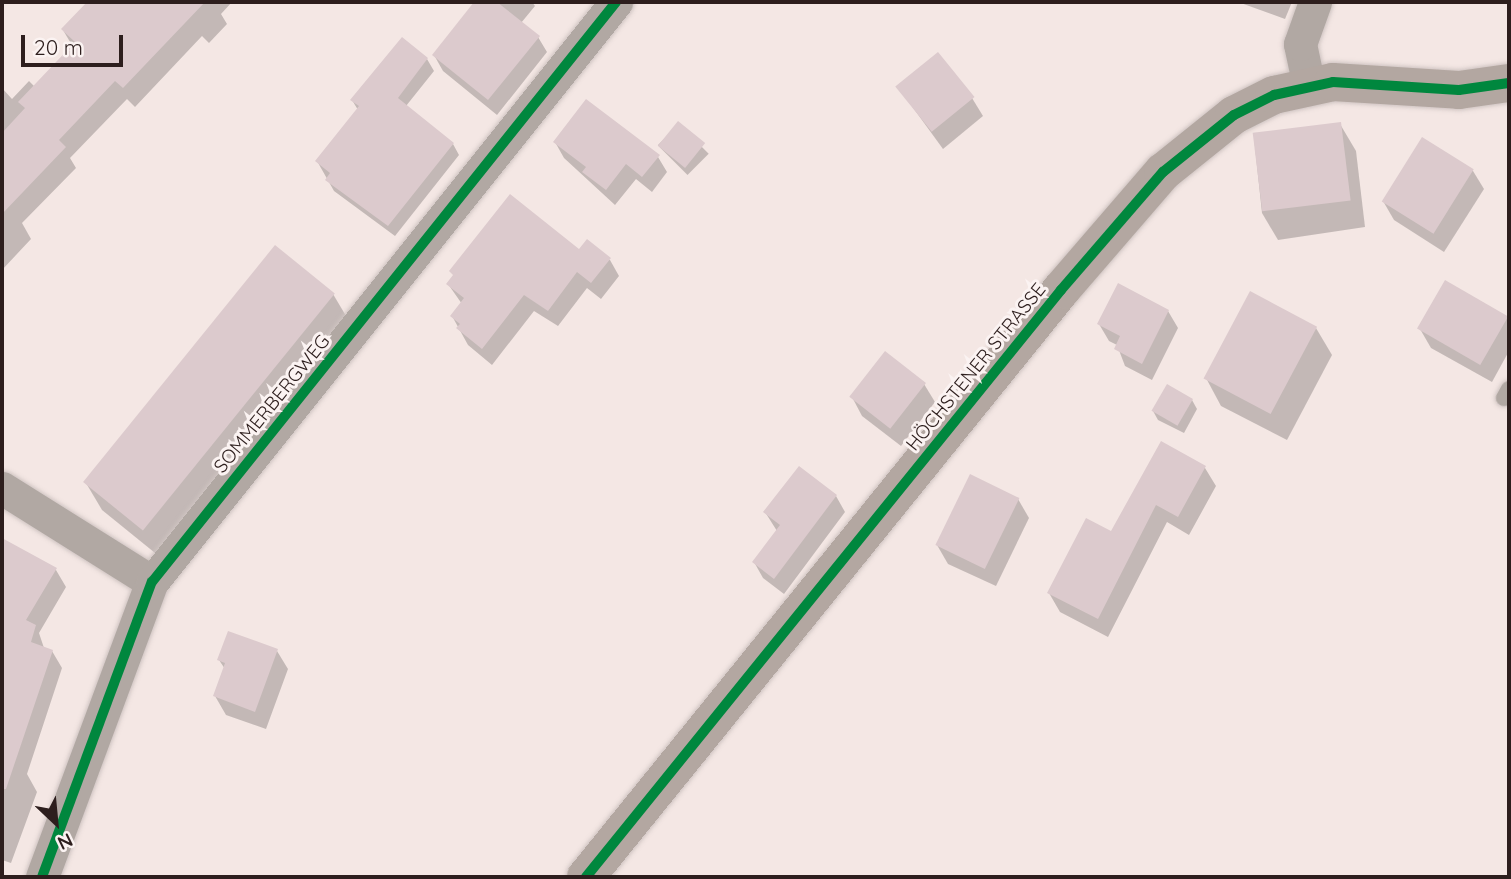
<!DOCTYPE html>
<html>
<head>
<meta charset="utf-8">
<style>
  body { margin:0 }
  #map { position:relative; width:1511px; height:879px; overflow:hidden; background:#f4e7e4; font-family:Quicksand,sans-serif }
  div>[style] { position:absolute }
  .shadow>* { inset:0; background:#0003; transform-origin:0 0 }
  .building>* { inset:0; background:#dccacd; transform-origin:0 0 }
  .roads { filter:drop-shadow(0 0 2px #cfc4c2) drop-shadow(0 0 2px #cfc4c2) }
  .service>* { height:16px; margin:-8px; padding:0 8px; transform-origin:8px; border-radius:8px; background:#b1a8a3 }
  .minor>* { height:33px; margin:-16.5px; padding:0 16.5px; transform-origin:16.5px; border-radius:16.5px; background:#b1a8a3 }
  .secondary>* { height:38px; margin:-19px; padding:0 19px; transform-origin:19px; border-radius:19px; background:#b3a7a1 }
  .cycleway>* { height:10px; margin:-5px; padding:0 5px; transform-origin:5px; border-radius:5px; background:#00873e }
  span { translate:-50% -50%; white-space:nowrap; text-align:center; line-height:1.15; -webkit-text-stroke:6px #fbf3f2; paint-order:stroke }
  .street-label { font-size:19px; color:#2d1e1d }
  .frame { position:absolute; inset:0; border:4px solid #2d1e1d; pointer-events:none }
  .north { position:absolute; left:21px; top:788px; width:70px; height:70px; -webkit-text-stroke:5px #fbf3f2; paint-order:stroke; rotate:154deg; font-size:19px; font-weight:700; line-height:28px; text-align:center; color:#2d1e1d }
  .north::after { content:''; display:block; margin:auto; width:24px; height:32px; background:#2d1e1d; clip-path:polygon(50% 0,100% 100%,50% 72%,0 100%) }
  .scale { position:absolute; left:21px; top:35px; width:102px; height:32px; box-sizing:border-box; border:4px solid #2d1e1d; border-top:0; padding-left:9px; font-size:21px; line-height:24px; white-space:nowrap; color:#2d1e1d; -webkit-text-stroke:5px #fbf3f2; paint-order:stroke }
</style>
</head>
<body>
<div id="map">
  <div class="shadow">
    <div style="clip-path:polygon(90px 2px,102px 2px,124px 23px,144px 2px,232px 2px,221px 14px,227px 24px,209px 43px,202px 36px,135px 107px,127px 99px,70px 158px,76px 168px,22px 223px,31px 239px,2px 270px,2px 88px,12px 99px,29px 81px,35px 87px,73px 47px,63px 30px)"></div>
    <div style="clip-path:polygon(476px 2px,532px 2px,535px 6px,521px 23px,538px 37px,547px 52px,497px 115px,443px 71px,434px 55px)"></div>
    <div style="clip-path:polygon(1238px 2px,1292px 2px,1285px 19px)"></div>
    <div style="clip-path:polygon(427px 59px,434px 71px,406px 106px,453px 144px,459px 155px,395px 236px,334px 191px,317px 161px,358px 110px,352px 100px)"></div>
    <div style="clip-path:polygon(898px 87px,972px 98px,983px 116px,943px 149px)"></div>
    <div style="left:679px;top:124px;width:42px;height:30px;rotate:45deg"></div>
    <div style="clip-path:polygon(1340px 124px,1356px 151px,1365px 227px,1278px 240px,1262px 213px,1254px 138px)"></div>
    <div style="clip-path:polygon(1423px 139px,1473px 171px,1484px 189px,1444px 252px,1394px 220px,1383px 201px)"></div>
    <div style="clip-path:polygon(555px 142px,658px 157px,667px 172px,652px 192px,636px 179px,615px 205px,564px 158px)"></div>
    <div style="clip-path:polygon(579px 251px,610px 260px,619px 276px,601px 299px,587px 288px,558px 326px,534px 311px,492px 365px,468px 345px,452px 316px,462px 304px,448px 284px)"></div>
    <div style="clip-path:polygon(333px 294px,349px 321px,160px 557px,102px 510px,86px 483px)"></div>
    <div style="clip-path:polygon(1168px 311px,1178px 328px,1152px 380px,1125px 366px,1117px 345px,1109px 341px,1099px 324px)"></div>
    <div style="clip-path:polygon(1507px 317px,1509px 351px,1492px 382px,1431px 348px,1420px 329px)"></div>
    <div style="clip-path:polygon(1316px 328px,1332px 355px,1287px 440px,1221px 406px,1206px 378px)"></div>
    <div style="clip-path:polygon(924px 384px,935px 402px,901px 446px,862px 416px,852px 397px)"></div>
    <div style="clip-path:polygon(1192px 400px,1197px 409px,1184px 433px,1158px 420px,1153px 411px)"></div>
    <div style="clip-path:polygon(1161px 444px,1205px 468px,1216px 486px,1189px 535px,1167px 522px,1108px 637px,1060px 612px,1049px 593px,1112px 533px)"></div>
    <div style="clip-path:polygon(836px 496px,845px 512px,784px 594px,763px 578px,754px 562px,777px 531px,765px 512px)"></div>
    <div style="clip-path:polygon(1018px 499px,1029px 518px,996px 586px,948px 564px,937px 545px)"></div>
    <div style="clip-path:polygon(5px 541px,56px 570px,66px 587px,39px 633px,44px 648px,52px 651px,62px 668px,27px 774px,37px 792px,11px 863px,2px 860px)"></div>
    <div style="clip-path:polygon(277px 651px,288px 669px,266px 729px,226px 715px,215px 696px,225px 669px,219px 660px)"></div>
  </div>
  <div class="building">
    <div style="clip-path:polygon(87px 2px,205px 2px,123px 88px,115px 81px,59px 140px,66px 147px,2px 214px,2px 133px,25px 108px,18px 102px,75px 42px,61px 29px)"></div>
    <div style="clip-path:polygon(474px 2px,497px 2px,540px 36px,488px 100px,432px 55px)"></div>
    <div style="clip-path:polygon(402px 37px,428px 58px,398px 98px,454px 143px,388px 226px,325px 180px,330px 173px,315px 161px,359px 106px,350px 100px)"></div>
    <div style="left:938px;top:52px;width:58px;height:55px;rotate:51deg"></div>
    <div style="clip-path:polygon(586px 99px,660px 155px,642px 177px,626px 164px,606px 190px,582px 172px,586px 167px,553px 142px)"></div>
    <div style="left:678px;top:121px;width:35px;height:32px;rotate:39deg"></div>
    <div style="left:1341px;top:122px;width:79px;height:89px;rotate:83deg"></div>
    <div style="left:1422px;top:137px;width:61px;height:76px;rotate:32deg"></div>
    <div style="clip-path:polygon(510px 194px,579px 249px,587px 239px,611px 258px,591px 283px,577px 272px,548px 311px,524px 295px,482px 349px,456px 328px,460px 324px,450px 316px,464px 298px,446px 284px,453px 275px,449px 271px)"></div>
    <div style="left:275px;top:245px;width:77px;height:305px;rotate:39deg"></div>
    <div style="left:1445px;top:280px;width:73px;height:56px;rotate:30deg"></div>
    <div style="clip-path:polygon(1118px 283px,1169px 310px,1142px 364px,1114px 349px,1120px 336px,1097px 324px)"></div>
    <div style="left:1250px;top:291px;width:76px;height:99px;rotate:28deg"></div>
    <div style="left:885px;top:351px;width:52px;height:58px;rotate:38deg"></div>
    <div style="left:1167px;top:384px;width:30px;height:31px;rotate:30deg"></div>
    <div style="clip-path:polygon(1161px 441px,1206px 466px,1178px 517px,1156px 505px,1098px 619px,1047px 593px,1086px 518px,1111px 531px)"></div>
    <div style="clip-path:polygon(799px 466px,837px 495px,774px 579px,752px 562px,780px 525px,763px 512px)"></div>
    <div style="left:970px;top:474px;width:55px;height:79px;rotate:26deg"></div>
    <div style="clip-path:polygon(2px 538px,57px 568px,26px 620px,36px 625px,31px 642px,53px 650px,6px 789px,2px 789px)"></div>
    <div style="clip-path:polygon(228px 631px,278px 649px,255px 712px,213px 696px,225px 663px,217px 660px)"></div>
  </div>
  <div class="roads">
    <div class="service">
      <div style="left:1504px;top:398px;width:10px;rotate:-61deg"></div>
    </div>
    <div class="minor">
      <div style="left:1309px;top:86px;width:43px;rotate:-102.1deg"></div>
      <div style="left:1300px;top:44px;width:45px;rotate:-70.3deg"></div>
      <div style="left:2px;top:488px;width:177px;rotate:32.1deg"></div>
      <div style="left:42px;top:877px;width:315px;rotate:-69.6deg"></div>
      <div style="left:152px;top:582px;width:743px;rotate:-51.34deg"></div>
    </div>
    <div class="secondary">
      <div style="left:586px;top:877px;width:755px;rotate:-51.02deg"></div>
      <div style="left:1061px;top:290px;width:156px;rotate:-49.2deg"></div>
      <div style="left:1163px;top:172px;width:91px;rotate:-38.8deg"></div>
      <div style="left:1234px;top:115px;width:45px;rotate:-26.6deg"></div>
      <div style="left:1274px;top:95px;width:60px;rotate:-12.4deg"></div>
      <div style="left:1333px;top:82px;width:126px;rotate:3.6deg"></div>
      <div style="left:1459px;top:90px;width:50px;rotate:-8deg"></div>
    </div>
  </div>
  <div class="cycleway">
    <div style="left:42px;top:877px;width:315px;rotate:-69.6deg"></div>
    <div style="left:152px;top:582px;width:743px;rotate:-51.34deg"></div>
    <div style="left:586px;top:877px;width:755px;rotate:-51.02deg"></div>
    <div style="left:1061px;top:290px;width:156px;rotate:-49.2deg"></div>
    <div style="left:1163px;top:172px;width:91px;rotate:-38.8deg"></div>
    <div style="left:1234px;top:115px;width:45px;rotate:-26.6deg"></div>
    <div style="left:1274px;top:95px;width:60px;rotate:-12.4deg"></div>
    <div style="left:1333px;top:82px;width:126px;rotate:3.6deg"></div>
    <div style="left:1459px;top:90px;width:50px;rotate:-8deg"></div>
  </div>
  <div class="street-label">
    <span style="left:976px;top:367px;rotate:-51deg">HÖCHSTENER STRASSE</span>
    <span style="left:272px;top:404px;rotate:-51deg">SOMMERBERGWEG</span>
  </div>
  <div class="frame"></div>
  <div class="north">N</div>
  <div class="scale">20 m</div>
</div>
</body>
</html>
